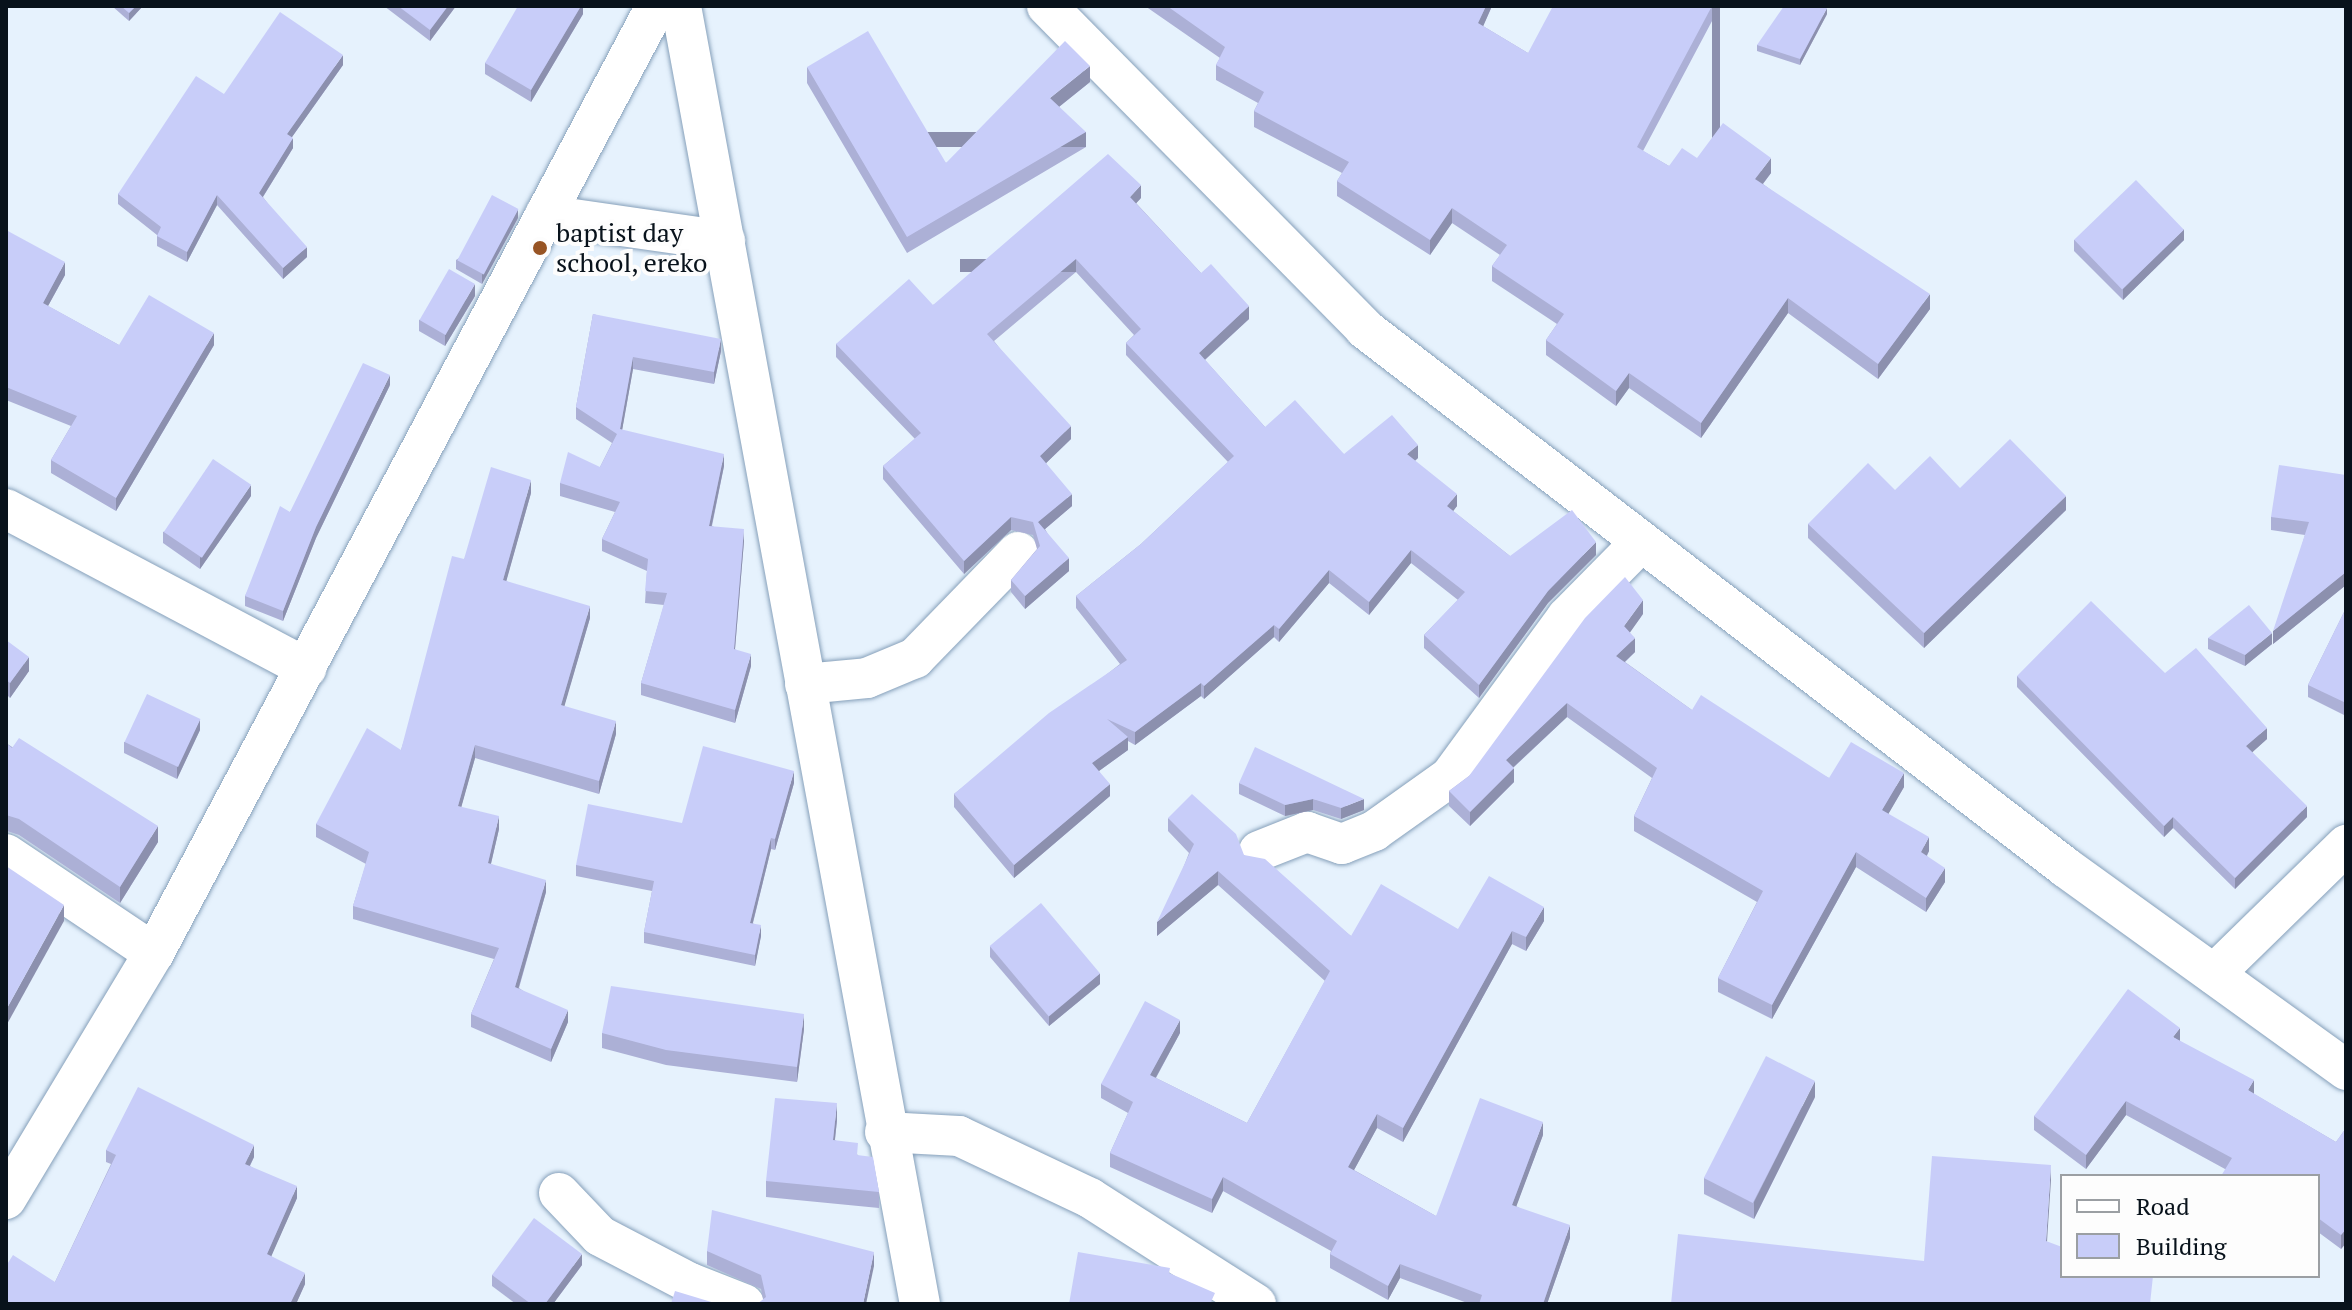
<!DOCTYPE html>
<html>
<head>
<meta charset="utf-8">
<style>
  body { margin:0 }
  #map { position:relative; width:2352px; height:1310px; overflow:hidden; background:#e6f2fd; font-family:"PT Serif",serif }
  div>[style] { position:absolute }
  .roads { filter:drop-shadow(0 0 2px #86a0ba) drop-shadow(0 0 2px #86a0ba) }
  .minor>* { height:40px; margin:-20px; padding:0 20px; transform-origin:20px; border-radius:20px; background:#fff }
  .wall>* { inset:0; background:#acb0d6 }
  .shaded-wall>* { inset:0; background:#8c90ae; transform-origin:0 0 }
  .building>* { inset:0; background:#c8cdf9; transform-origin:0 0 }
  .dots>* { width:22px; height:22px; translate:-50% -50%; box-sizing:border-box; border:4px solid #fdfdfd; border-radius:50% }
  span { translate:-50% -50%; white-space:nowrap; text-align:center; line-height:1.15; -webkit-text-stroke:8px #fdfdfd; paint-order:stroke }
  .poi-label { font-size:26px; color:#08121b }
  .left { translate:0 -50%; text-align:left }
  .frame { position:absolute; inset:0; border:8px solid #08121b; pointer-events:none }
  .legend { position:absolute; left:2060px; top:1174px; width:260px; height:104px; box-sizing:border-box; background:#fdfdfd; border:2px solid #9b9fa3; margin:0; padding:10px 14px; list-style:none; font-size:24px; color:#08121b }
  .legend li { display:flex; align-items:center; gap:16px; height:40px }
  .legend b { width:40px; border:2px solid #9b9fa3 }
</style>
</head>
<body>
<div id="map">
  <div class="roads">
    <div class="minor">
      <div style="left:681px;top:6px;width:1320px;rotate:79.57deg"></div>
      <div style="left:1047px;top:6px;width:453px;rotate:45.4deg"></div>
      <div style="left:1365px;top:329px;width:883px;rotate:37.54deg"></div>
      <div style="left:2065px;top:867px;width:347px;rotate:35.8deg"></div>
      <div style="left:545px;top:215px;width:182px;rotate:8.2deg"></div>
      <div style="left:6px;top:509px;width:340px;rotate:27.9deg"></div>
      <div style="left:805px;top:684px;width:62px;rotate:-5.5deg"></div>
      <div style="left:867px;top:678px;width:52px;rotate:-22.6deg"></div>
      <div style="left:915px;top:658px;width:148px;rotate:-45.8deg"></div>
      <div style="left:1259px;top:851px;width:52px;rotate:-21.6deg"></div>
      <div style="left:1307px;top:832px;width:37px;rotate:19deg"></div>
      <div style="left:1342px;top:844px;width:35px;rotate:-22deg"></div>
      <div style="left:1374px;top:831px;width:93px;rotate:-35.4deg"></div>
      <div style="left:1450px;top:777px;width:198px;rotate:-53.8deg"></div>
      <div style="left:1567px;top:617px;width:105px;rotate:-45.4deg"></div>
      <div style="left:6px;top:854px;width:178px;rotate:33.8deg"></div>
      <div style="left:2214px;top:974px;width:185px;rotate:-44.3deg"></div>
      <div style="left:885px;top:1132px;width:74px;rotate:3.1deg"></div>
      <div style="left:959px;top:1136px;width:145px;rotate:25.3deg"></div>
      <div style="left:1090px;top:1198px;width:197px;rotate:32.6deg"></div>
      <div style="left:559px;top:1193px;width:59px;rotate:46.4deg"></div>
      <div style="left:600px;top:1236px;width:102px;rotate:27.6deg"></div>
      <div style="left:690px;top:1283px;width:58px;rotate:21.3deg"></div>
      <div style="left:6px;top:1199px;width:287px;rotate:-59deg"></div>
      <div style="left:154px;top:953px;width:1072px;rotate:-62.07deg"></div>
    </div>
  </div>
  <div class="wall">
    <div style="clip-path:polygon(112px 6px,143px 6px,129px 21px)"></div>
    <div style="clip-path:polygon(384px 6px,456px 6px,430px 41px)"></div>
    <div style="clip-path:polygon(583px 6px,583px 14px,531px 102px,485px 74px,485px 63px)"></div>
    <div style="clip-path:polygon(1145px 6px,1492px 6px,1483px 26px,1528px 53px,1720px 6px,1643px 151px,1669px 166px,1697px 158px,1771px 173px,1763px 184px,1930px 309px,1878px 379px,1788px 313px,1701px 438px,1629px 388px,1616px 406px,1546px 355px,1546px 340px,1557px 324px,1492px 281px,1492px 266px,1500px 255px,1452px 223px,1430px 255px,1337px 196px,1337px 181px,1342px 173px,1254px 127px,1254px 111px,1258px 103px,1216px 80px,1216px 65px,1220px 58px)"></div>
    <div style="clip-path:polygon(1827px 14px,1800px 65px,1757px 51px,1757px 45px)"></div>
    <div style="clip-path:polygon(343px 65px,292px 137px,293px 148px,263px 197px,307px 257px,283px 279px,217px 205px,187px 262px,157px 246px,157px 235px,118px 204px,118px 194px,224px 94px)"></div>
    <div style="clip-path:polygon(807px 67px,946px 163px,1090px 82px,1059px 107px,1086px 147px,907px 253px,807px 83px)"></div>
    <div style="clip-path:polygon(1141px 198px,1136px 203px,1201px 273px,1249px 319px,1205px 360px,1265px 427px,1344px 454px,1418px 458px,1415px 461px,1457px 506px,1453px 511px,1510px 556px,1596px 555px,1548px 603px,1479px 698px,1424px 648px,1424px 635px,1458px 600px,1411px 563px,1369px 615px,1329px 583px,1279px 642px,1274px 637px,1204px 699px,1201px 696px,1135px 745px,1128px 741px,1128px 750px,1099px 771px,1110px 796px,1014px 878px,954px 807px,954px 794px,1120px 664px,1076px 608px,1076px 596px,1141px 544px,1228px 462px,1126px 355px,1126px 343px,1134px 335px,1076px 272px,994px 341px,1071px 439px,1046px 463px,1072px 506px,1045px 529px,1069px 571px,1025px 609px,1011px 592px,1011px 580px,1037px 549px,1033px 535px,1011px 530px,964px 574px,883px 479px,883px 466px,915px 439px,836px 357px,836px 344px,933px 305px)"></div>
    <div style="clip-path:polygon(518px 218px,482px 284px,456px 269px,456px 260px)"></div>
    <div style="clip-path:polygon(6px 230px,65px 275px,48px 306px,119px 345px,214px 345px,116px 511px,51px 473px,51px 460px,71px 426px,6px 400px)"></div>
    <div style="clip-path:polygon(2074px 240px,2184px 240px,2123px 300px,2074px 251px)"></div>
    <div style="clip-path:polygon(475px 296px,445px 346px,419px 331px,419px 320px)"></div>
    <div style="clip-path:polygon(593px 314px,721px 351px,714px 384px,633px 369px,622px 430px,724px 466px,712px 526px,744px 541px,735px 649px,751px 666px,735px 723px,641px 695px,641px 683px,664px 605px,645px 603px,647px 571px,602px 551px,602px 539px,615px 512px,560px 496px,560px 483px,600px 467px,612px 443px,576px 419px,576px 407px)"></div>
    <div style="clip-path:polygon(390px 385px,316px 538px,283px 621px,245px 606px,245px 596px,290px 512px)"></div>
    <div style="clip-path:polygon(2346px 475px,2346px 585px,2273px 644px,2305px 535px,2271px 530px,2271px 517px)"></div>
    <div style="clip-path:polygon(1960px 488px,2066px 510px,1924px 648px,1808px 538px,1808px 524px)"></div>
    <div style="clip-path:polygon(531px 493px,506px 581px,590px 618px,564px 706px,616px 734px,599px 794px,475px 758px,461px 807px,499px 829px,491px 864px,546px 892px,519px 988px,568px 1022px,551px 1062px,471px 1027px,471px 1014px,494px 959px,353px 919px,353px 906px,366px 864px,316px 837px,316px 824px,401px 750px,464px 559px)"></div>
    <div style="clip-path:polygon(251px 496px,200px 569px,163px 543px,163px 532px)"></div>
    <div style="clip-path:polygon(2346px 608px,2346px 716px,2308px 697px,2308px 685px)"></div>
    <div style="clip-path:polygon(1643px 614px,1629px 633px,1635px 652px,1625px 662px,1692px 710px,1829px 778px,1904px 787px,1888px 814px,1929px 851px,1927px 856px,1945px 882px,1926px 912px,1856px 867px,1772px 1019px,1718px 992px,1718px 978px,1757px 902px,1634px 831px,1634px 816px,1652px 778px,1567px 717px,1513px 768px,1514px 782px,1470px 826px,1449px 806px,1449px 791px,1469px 776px)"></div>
    <div style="clip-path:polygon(2208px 638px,2272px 644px,2245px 666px,2208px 649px)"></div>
    <div style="clip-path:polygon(6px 640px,29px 671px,10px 698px,6px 694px)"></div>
    <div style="clip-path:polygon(2165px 673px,2267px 739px,2252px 752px,2307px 817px,2235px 889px,2173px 828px,2164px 837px,2017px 687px,2017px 676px)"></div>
    <div style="clip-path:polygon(200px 730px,177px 779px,124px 753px,124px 742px)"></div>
    <div style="clip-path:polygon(6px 743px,158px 842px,120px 903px,19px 835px,7px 831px)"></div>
    <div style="clip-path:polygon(794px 783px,775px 850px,771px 849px,753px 923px,761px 936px,755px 966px,644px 943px,644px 932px,652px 891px,576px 876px,576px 865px,682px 823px)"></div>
    <div style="clip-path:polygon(1239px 783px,1364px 810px,1341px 819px,1313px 810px,1285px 816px,1239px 794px)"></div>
    <div style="clip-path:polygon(1168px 818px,1244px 855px,1351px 936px,1458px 929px,1544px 921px,1526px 951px,1512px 944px,1403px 1142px,1377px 1128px,1354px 1170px,1436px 1216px,1543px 1135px,1516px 1206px,1570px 1238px,1547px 1304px,1470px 1304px,1400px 1278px,1388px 1300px,1330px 1268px,1330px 1254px,1331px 1251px,1223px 1191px,1212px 1213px,1110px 1167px,1110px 1153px,1128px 1113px,1101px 1098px,1101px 1084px,1180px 1033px,1156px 1078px,1247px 1123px,1325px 981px,1218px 885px,1157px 936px,1189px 853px,1168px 831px)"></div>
    <div style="clip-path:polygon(990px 946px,1100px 984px,1049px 1026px,990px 957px)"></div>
    <div style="clip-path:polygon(804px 1029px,797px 1082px,666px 1065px,602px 1048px,602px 1033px)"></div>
    <div style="clip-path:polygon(2180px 1041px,2254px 1094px,2336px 1142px,2346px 1128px,2346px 1243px,2341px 1249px,2318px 1232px,2318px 1176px,2225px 1169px,2126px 1115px,2086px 1169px,2034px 1130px,2034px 1116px)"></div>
    <div style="clip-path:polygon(1815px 1097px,1754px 1219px,1704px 1194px,1704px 1178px)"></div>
    <div style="clip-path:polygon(837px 1120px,835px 1140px,858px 1155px,879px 1192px,879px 1208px,766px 1197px,766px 1181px)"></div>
    <div style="clip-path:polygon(106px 1150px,254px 1157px,250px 1166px,297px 1198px,271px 1256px,305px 1284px,296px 1304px,6px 1304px,55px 1282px,111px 1164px,106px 1162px)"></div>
    <div style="clip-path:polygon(707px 1251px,874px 1266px,763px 1299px,761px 1289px,707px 1265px)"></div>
    <div style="clip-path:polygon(582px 1265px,553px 1304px,516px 1304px,492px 1286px,492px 1275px)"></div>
  </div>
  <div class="shaded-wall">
    <div style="clip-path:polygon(136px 6px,143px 6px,129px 21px,129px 13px)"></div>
    <div style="clip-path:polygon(448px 6px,456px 6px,430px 41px,430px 30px)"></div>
    <div style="clip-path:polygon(581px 6px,583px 6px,583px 14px,531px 102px,531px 90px)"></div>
    <div style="clip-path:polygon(1486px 6px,1492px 6px,1478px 38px,1478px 23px)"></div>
    <div style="left:1712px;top:6px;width:8px;height:160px"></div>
    <div style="clip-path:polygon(1827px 8px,1827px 14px,1800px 65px,1800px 59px)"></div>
    <div style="clip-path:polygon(343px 55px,343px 65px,287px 144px,287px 134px)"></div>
    <div style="clip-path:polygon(1090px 66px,1090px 82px,1050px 114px,1050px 98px)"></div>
    <div style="left:1086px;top:132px;width:15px;height:208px;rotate:90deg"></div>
    <div style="clip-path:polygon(293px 138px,293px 148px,259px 203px,259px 193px)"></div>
    <div style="clip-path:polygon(1771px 158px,1771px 173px,1755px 194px,1755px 179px)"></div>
    <div style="clip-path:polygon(1141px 185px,1141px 198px,1130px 210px,1130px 197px)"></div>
    <div style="clip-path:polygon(217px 195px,217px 205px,187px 262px,187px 252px)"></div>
    <div style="clip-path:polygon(1452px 208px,1452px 223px,1430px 255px,1430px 240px)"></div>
    <div style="clip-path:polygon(518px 209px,518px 218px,482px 284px,482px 275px)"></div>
    <div style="clip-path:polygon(2184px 229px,2184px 240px,2123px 300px,2123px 289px)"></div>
    <div style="clip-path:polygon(307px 247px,307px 257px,283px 279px,283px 268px)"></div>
    <div style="left:1076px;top:259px;width:13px;height:116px;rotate:90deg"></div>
    <div style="clip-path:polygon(65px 262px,65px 275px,43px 315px,43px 303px)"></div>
    <div style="clip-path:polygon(475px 284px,475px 296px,445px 346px,445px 335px)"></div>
    <div style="clip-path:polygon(1930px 294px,1930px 309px,1878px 379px,1878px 364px)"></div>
    <div style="clip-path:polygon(1788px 298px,1788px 313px,1701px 438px,1701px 423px)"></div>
    <div style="clip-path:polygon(1249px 306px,1249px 319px,1199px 365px,1199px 353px)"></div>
    <div style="clip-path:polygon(214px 333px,214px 345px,116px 511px,116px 498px)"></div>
    <div style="clip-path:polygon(721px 339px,721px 351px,714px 384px,714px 372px)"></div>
    <div style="clip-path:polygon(633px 357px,633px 369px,620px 442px,620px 429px)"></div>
    <div style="clip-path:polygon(1629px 373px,1629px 388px,1616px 406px,1616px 391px)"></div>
    <div style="clip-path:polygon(390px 375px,390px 385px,316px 538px,283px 621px,283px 611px,316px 527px)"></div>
    <div style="clip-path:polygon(1071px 426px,1071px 439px,1040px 469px,1040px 456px)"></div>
    <div style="clip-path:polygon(1418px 445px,1418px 458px,1407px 467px,1407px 454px)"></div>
    <div style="clip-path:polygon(724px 454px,724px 466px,709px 538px,709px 526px)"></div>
    <div style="clip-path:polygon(531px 480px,531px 493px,503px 593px,503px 580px)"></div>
    <div style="clip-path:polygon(251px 485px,251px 496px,200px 569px,200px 558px)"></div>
    <div style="clip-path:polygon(1072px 494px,1072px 506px,1038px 535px,1038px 522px)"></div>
    <div style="clip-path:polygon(1457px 494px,1457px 506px,1447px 519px,1447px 506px)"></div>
    <div style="clip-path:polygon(2066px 496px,2066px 510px,1924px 648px,1924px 633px)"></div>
    <div style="clip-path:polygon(1011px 517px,1011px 530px,964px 574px,964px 561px)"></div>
    <div style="clip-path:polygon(744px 529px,744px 541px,734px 661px,734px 649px)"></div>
    <div style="clip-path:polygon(1596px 542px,1596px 555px,1548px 603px,1479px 698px,1479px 685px,1548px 591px)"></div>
    <div style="clip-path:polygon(1411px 550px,1411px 563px,1369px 615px,1369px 602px)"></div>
    <div style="clip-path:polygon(1069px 558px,1069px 571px,1025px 609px,1025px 596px)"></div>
    <div style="clip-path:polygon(1329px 570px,1329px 583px,1279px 642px,1279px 629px)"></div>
    <div style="clip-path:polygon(2346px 572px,2346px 585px,2273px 644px,2273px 631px)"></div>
    <div style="clip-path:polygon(1643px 600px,1643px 614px,1624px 641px,1624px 626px)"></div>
    <div style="clip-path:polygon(590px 606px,590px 618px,561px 718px,561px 705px)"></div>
    <div style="clip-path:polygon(1274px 625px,1274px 637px,1204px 699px,1204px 686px)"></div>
    <div style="clip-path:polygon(2272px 633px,2272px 644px,2245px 666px,2245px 655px)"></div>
    <div style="clip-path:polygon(1635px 638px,1635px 652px,1616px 670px,1616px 656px)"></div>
    <div style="clip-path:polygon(751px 654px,751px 666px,735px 723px,735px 710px)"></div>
    <div style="clip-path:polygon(29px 657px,29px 671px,10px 698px,10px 683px)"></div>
    <div style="clip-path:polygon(1201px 683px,1201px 696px,1135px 745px,1135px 732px)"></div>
    <div style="clip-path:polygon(1567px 703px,1567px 717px,1506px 774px,1506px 760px)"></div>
    <div style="clip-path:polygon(200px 719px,200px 730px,177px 779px,177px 767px)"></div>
    <div style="clip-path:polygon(616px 721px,616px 734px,599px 794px,599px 781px)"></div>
    <div style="clip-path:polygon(2267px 728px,2267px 739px,2246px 758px,2246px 746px)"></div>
    <div style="clip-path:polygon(1128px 737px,1128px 750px,1092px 776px,1092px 763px)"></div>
    <div style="clip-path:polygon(475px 745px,475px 758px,458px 819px,458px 806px)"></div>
    <div style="clip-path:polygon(1514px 768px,1514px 782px,1470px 826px,1470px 812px)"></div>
    <div style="clip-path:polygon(794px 771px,794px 783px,775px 850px,775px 839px)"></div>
    <div style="clip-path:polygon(1904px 773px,1904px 787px,1882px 825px,1882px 810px)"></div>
    <div style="clip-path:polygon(1110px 784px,1110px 796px,1014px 878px,1014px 865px)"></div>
    <div style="clip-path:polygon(1313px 799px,1313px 810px,1285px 816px,1285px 805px)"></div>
    <div style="clip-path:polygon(1364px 799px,1364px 810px,1341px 819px,1341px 808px)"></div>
    <div style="clip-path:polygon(2307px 806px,2307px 817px,2235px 889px,2235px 878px)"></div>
    <div style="clip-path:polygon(499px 816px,499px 829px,488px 876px,488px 863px)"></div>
    <div style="clip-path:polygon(2173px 817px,2173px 828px,2164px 837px,2164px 826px)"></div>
    <div style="clip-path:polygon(158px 826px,158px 842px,120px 903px,120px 887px)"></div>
    <div style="clip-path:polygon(1929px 837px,1929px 851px,1921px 866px,1921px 852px)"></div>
    <div style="clip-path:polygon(771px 838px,771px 849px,750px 934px,750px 923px)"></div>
    <div style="clip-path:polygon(1856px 852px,1856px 867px,1772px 1019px,1772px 1005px)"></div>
    <div style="clip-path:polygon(1945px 868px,1945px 882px,1926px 912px,1926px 898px)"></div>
    <div style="clip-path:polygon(1218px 871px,1218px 885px,1157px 936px,1157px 922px)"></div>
    <div style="clip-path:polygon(546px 880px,546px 892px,515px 1000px,515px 987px)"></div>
    <div style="clip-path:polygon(64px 905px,64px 921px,6px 1026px,6px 1010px)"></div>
    <div style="clip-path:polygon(1544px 907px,1544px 921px,1526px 951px,1526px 937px)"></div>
    <div style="clip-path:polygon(761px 925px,761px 936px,755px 966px,755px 955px)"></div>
    <div style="clip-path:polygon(1512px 931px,1512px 944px,1403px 1142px,1403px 1128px)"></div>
    <div style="clip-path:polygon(1100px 973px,1100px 984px,1049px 1026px,1049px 1015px)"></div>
    <div style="clip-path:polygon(568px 1010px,568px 1022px,551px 1062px,551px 1049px)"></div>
    <div style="clip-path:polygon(804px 1014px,804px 1029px,797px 1082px,797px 1067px)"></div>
    <div style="clip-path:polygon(1180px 1020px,1180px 1033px,1150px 1088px,1150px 1075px)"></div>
    <div style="clip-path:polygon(2180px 1028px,2180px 1042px,2173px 1037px)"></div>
    <div style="clip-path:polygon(2254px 1080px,2254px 1095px,2248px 1090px)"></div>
    <div style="clip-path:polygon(1815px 1081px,1815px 1097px,1754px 1219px,1754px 1202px)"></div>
    <div style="clip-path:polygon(2126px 1101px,2126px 1115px,2086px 1169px,2086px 1155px)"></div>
    <div style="clip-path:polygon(837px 1103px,837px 1120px,833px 1156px,833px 1140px)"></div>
    <div style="clip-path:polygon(1377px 1114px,1377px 1128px,1348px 1181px,1348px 1167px)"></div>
    <div style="clip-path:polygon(1543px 1122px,1543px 1135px,1512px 1218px,1512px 1205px)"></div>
    <div style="clip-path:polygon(254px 1145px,254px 1157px,245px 1175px,245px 1164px)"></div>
    <div style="clip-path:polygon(2051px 1165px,2051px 1180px,2046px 1257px,2046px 1241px)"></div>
    <div style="clip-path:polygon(1223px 1177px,1223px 1191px,1212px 1213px,1212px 1199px)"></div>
    <div style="clip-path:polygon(297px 1186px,297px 1198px,267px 1266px,267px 1254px)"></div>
    <div style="clip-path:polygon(1570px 1225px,1570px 1238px,1547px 1304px,1543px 1304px)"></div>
    <div style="clip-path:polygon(2346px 1229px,2346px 1243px,2341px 1249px,2341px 1235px)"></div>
    <div style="clip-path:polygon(874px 1252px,874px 1266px,866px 1304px,863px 1304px)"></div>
    <div style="clip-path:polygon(582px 1254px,582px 1265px,553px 1304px,545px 1304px)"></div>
    <div style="clip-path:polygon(1400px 1264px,1400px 1278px,1388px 1300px,1388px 1286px)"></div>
    <div style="clip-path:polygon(305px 1273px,305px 1284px,296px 1304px,290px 1304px)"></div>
  </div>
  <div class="building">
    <div style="clip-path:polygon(121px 6px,136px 6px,129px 13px)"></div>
    <div style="clip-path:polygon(398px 6px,448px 6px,430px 30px)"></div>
    <div style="clip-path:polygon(518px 6px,581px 6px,531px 90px,485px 63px)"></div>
    <div style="clip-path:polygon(1167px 6px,1486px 6px,1478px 23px,1528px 53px,1553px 6px,1712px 6px,1637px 147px,1669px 166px,1682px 148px,1697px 158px,1723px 123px,1771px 158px,1755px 179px,1930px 294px,1878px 364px,1788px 298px,1701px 423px,1629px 373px,1616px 391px,1546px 340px,1564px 314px,1492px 266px,1507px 245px,1452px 208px,1430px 240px,1337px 181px,1349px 162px,1254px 111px,1264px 92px,1216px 65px,1225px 47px)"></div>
    <div style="clip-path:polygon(1784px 6px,1824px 6px,1827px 8px,1800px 59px,1757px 45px)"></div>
    <div style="clip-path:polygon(280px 12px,343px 55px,287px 134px,293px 138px,259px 193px,307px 247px,283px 268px,217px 195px,187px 252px,157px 236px,161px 227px,118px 194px,196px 76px,224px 94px)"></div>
    <div style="clip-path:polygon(868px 31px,946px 163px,1065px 41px,1090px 66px,1050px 98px,1086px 132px,907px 237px,807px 67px)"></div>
    <div style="clip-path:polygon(1108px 154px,1141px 185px,1130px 197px,1201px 273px,1211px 264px,1249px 306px,1199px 353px,1265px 427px,1295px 400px,1344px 454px,1392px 415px,1418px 445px,1407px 454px,1457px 494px,1447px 506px,1510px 556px,1572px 510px,1596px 542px,1548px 591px,1479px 685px,1424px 635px,1465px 592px,1411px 550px,1369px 602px,1329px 570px,1279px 629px,1274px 625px,1204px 686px,1201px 683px,1135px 732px,1107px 719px,1128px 737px,1092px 763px,1110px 784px,1014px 865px,954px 794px,1049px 713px,1127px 660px,1076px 596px,1141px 544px,1234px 456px,1126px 343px,1141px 329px,1076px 259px,987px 334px,1071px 426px,1040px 456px,1072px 494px,1038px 522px,1069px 558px,1025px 596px,1011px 580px,1040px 546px,1033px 522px,1011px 517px,964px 561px,883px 466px,921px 433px,836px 344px,909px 279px,933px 305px)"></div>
    <div style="left:2136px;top:180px;width:69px;height:86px;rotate:46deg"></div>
    <div style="left:492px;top:195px;width:30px;height:74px;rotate:28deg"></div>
    <div style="clip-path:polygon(6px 230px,65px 262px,43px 303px,119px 345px,149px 295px,214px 333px,116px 498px,51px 460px,77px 416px,6px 387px)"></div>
    <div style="left:449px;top:269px;width:30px;height:59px;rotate:30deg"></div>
    <div style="clip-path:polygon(593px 314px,721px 339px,714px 372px,633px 357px,620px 429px,724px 454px,709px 526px,744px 529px,734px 649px,751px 654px,735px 710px,641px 683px,667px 593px,645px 591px,648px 559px,602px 539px,620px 502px,560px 483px,568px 452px,600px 467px,617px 434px,576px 407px)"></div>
    <div style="clip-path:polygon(363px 363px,390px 375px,316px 527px,283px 611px,245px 596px,280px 506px,290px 512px)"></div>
    <div style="clip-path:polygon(2010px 439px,2066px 496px,1924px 633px,1808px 524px,1868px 463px,1895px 490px,1930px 456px,1960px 488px)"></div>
    <div style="left:213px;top:459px;width:46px;height:88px;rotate:34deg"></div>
    <div style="clip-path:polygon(2279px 465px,2346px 475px,2346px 572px,2273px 631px,2309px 522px,2271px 517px)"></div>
    <div style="clip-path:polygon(491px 467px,531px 480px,503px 580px,590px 606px,561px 705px,616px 721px,599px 781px,475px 745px,458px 806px,499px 816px,488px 863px,546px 880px,515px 987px,568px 1010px,551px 1049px,471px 1014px,499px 948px,353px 906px,369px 852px,316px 824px,367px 728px,401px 750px,452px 556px,464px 559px)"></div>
    <div style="clip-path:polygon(1625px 577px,1643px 600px,1624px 626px,1635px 638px,1616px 656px,1692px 710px,1701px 695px,1829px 778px,1851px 742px,1904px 773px,1882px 810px,1929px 837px,1921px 852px,1945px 868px,1926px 898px,1856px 852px,1772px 1005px,1718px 978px,1763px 891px,1634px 816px,1657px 768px,1567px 703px,1506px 760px,1514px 768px,1470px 812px,1449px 791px,1469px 776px,1585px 618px)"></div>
    <div style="clip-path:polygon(2091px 601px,2165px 673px,2196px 648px,2267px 728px,2246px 746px,2307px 806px,2235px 878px,2173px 817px,2164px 826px,2017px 676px)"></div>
    <div style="clip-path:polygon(2249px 605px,2272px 633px,2245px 655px,2208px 638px)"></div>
    <div style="clip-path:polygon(2346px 608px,2346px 703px,2308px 685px)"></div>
    <div style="clip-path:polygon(6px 640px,29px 657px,10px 683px,6px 680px)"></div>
    <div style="left:147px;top:694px;width:59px;height:53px;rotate:25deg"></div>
    <div style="clip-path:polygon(19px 738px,158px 826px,120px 887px,19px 819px,6px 815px,6px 743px,12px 748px)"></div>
    <div style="clip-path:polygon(703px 746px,794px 771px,775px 839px,771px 838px,750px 923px,761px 925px,755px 955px,644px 932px,654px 881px,576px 865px,588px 804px,682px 823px)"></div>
    <div style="clip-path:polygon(1255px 747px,1364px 799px,1341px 808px,1313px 799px,1285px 805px,1239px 783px)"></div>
    <div style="clip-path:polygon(1192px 794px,1236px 834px,1244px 855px,1265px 859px,1351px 936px,1381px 884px,1458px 929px,1489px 876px,1544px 907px,1526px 937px,1512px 931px,1403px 1128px,1377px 1114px,1348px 1167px,1436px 1216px,1480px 1098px,1543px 1122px,1512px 1205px,1570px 1225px,1543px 1304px,1479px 1304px,1482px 1295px,1400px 1264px,1388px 1286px,1330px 1254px,1337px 1241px,1223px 1177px,1212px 1199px,1110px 1153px,1133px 1102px,1101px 1084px,1145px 1001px,1180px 1020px,1150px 1075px,1247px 1123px,1330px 971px,1218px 871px,1157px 922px,1194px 844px,1168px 818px)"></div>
    <div style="clip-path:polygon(6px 866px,64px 905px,6px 1010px)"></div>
    <div style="left:1041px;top:903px;width:92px;height:67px;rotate:50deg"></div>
    <div style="clip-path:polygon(611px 986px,804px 1014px,797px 1067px,666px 1050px,602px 1033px)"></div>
    <div style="clip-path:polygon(2128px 989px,2180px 1028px,2173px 1037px,2254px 1080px,2248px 1090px,2336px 1142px,2346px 1128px,2346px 1229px,2341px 1235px,2318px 1218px,2318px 1176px,2221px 1176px,2232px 1158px,2126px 1101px,2086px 1155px,2034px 1116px)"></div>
    <div style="left:1766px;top:1056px;width:55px;height:137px;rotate:27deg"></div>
    <div style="clip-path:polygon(138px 1087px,254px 1145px,245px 1164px,297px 1186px,267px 1254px,305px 1273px,290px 1304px,6px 1304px,6px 1266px,13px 1255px,55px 1282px,116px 1155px,106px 1150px)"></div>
    <div style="clip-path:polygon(775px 1098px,837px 1103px,833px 1140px,858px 1143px,857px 1155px,873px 1157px,879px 1192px,766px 1181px)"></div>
    <div style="clip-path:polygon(1932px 1156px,2051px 1165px,2046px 1241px,2062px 1247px,2062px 1276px,2153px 1276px,2150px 1304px,1671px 1304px,1678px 1234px,1924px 1261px)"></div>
    <div style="clip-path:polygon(712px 1210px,874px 1252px,863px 1304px,757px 1304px,766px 1297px,761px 1275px,707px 1251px)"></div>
    <div style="clip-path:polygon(534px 1218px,582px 1254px,545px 1304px,531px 1304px,492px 1275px)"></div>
    <div style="clip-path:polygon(1078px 1252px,1170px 1268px,1169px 1273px,1215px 1293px,1210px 1304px,1069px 1304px)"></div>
    <div style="clip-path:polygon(675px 1291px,718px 1304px,671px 1304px)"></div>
  </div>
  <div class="dots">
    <div style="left:540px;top:248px;background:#975424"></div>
  </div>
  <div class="poi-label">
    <span class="left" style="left:556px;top:248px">baptist day<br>school, ereko</span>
  </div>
  <div class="frame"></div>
  <ul class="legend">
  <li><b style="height:10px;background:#fff"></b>Road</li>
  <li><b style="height:22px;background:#c8cdf9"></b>Building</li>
  </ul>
</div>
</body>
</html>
